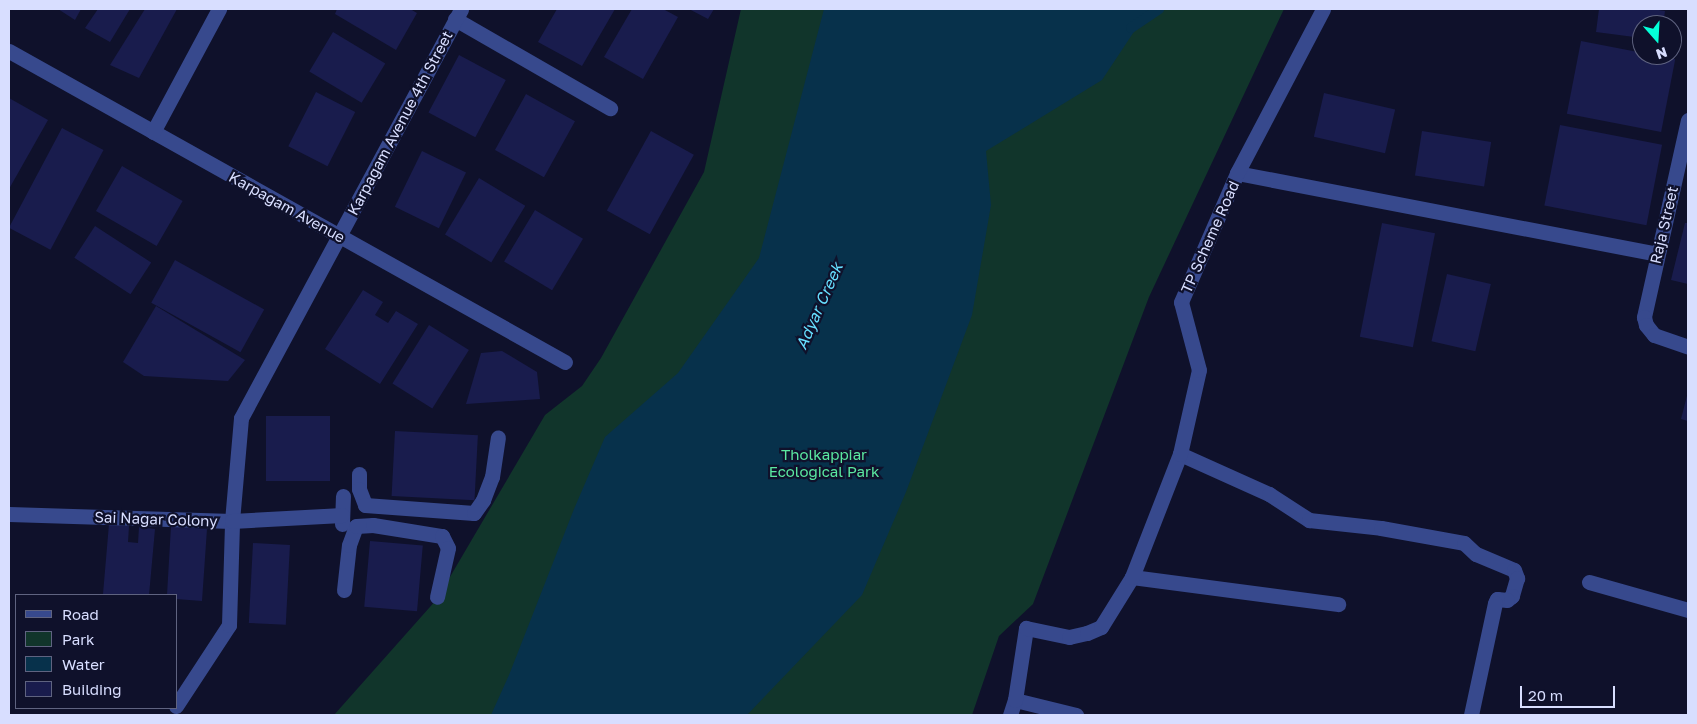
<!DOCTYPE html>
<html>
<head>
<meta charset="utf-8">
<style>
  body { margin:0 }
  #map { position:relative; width:1697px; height:724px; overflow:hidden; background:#0f112b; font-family:"Golos Text",sans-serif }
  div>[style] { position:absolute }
  .green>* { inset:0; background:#11352b }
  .water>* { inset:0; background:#07314b }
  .stream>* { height:10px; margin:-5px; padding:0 5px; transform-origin:5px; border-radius:5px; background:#07314b }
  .building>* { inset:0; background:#191c4d; transform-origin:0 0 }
  .minor>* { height:15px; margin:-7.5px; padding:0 7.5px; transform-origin:7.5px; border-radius:7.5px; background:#37498d }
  span { translate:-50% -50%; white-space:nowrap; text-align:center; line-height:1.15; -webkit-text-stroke:4.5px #0f112b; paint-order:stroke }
  .street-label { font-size:15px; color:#d8deff }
  .park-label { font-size:15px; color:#5be8a1 }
  .water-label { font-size:16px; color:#66dfff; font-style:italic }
  .frame { position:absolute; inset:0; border:10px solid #d8deff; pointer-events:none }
  .legend { position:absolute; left:15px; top:594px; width:162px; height:115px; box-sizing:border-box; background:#0f112b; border:1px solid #5f6380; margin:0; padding:6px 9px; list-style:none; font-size:15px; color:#d8deff }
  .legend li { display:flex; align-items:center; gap:10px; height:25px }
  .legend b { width:25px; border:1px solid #5f6380 }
  .north { position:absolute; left:1632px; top:15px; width:50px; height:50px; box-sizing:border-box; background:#0f112b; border:1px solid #5f6380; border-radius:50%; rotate:161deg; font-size:14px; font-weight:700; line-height:20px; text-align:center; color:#d8deff }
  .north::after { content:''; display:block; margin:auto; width:18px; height:22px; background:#04ffd8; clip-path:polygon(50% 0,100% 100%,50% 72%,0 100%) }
  .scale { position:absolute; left:1520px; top:686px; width:95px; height:22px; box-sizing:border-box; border:2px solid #d8deff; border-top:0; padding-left:6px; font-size:15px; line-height:18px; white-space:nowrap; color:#d8deff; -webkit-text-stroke:4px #0f112b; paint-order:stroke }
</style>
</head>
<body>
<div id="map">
  <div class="green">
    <div style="clip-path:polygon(741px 9px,1284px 9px,1149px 297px,1033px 604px,999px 636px,972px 715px,334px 715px,437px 599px,545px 415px,582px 386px,601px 358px,704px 172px)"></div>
  </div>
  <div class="water">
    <div style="clip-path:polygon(824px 9px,1149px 9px,1102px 80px,986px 151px,991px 205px,972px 315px,906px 492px,862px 595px,747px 715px,491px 715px,509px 675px,574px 509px,605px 437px,678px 373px,759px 258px)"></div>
  </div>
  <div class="stream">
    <div style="left:1131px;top:28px;width:34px;rotate:-34deg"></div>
  </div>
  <div class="building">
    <div style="clip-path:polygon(58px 9px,81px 9px,75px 20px)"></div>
    <div style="clip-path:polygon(98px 9px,130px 9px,110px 42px,85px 28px)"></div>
    <div style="clip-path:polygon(145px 9px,177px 9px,139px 78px,110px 65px)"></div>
    <div style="clip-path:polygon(337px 9px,410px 9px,417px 13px,396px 50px,335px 14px)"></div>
    <div style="clip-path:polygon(557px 9px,615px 9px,582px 66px,538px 42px)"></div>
    <div style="clip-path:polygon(632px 9px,663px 9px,678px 17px,643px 79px,604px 57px)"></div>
    <div style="clip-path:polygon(689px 9px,714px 9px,708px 19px)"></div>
    <div style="clip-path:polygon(1599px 9px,1652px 9px,1665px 11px,1663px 25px,1642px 25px,1642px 38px,1596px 32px)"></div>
    <div style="left:333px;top:32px;width:61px;height:46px;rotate:31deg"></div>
    <div style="left:1581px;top:41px;width:96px;height:74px;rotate:11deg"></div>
    <div style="left:459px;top:55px;width:53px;height:65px;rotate:28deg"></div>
    <div style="left:316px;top:92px;width:44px;height:61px;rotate:27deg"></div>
    <div style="left:1324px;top:93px;width:73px;height:45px;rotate:13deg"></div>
    <div style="left:526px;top:94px;width:56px;height:64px;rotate:29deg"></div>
    <div style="clip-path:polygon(9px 98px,48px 120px,9px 189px)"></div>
    <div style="left:1560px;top:125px;width:104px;height:82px;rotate:11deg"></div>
    <div style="left:62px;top:128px;width:47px;height:113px;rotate:28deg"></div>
    <div style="left:651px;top:131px;width:49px;height:91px;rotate:29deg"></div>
    <div style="left:1422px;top:131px;width:70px;height:45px;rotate:9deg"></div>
    <div style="left:422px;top:151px;width:49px;height:62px;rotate:26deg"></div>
    <div style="left:122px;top:166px;width:70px;height:52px;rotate:30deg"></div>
    <div style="left:479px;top:178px;width:54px;height:66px;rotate:31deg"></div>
    <div style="left:535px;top:210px;width:56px;height:60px;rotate:31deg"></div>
    <div style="left:1382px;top:223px;width:54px;height:116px;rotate:11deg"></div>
    <div style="clip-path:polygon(1685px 223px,1688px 223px,1688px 284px,1671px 280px)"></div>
    <div style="left:95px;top:226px;width:67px;height:38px;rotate:33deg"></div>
    <div style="left:175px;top:260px;width:102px;height:49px;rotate:29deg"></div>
    <div style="left:1447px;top:274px;width:45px;height:69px;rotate:13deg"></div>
    <div style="clip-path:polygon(363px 290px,383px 302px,375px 315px,388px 323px,396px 311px,418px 324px,380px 384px,325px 349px)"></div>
    <div style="clip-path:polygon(156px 306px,245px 360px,228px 381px,144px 376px,123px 362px)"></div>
    <div style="left:429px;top:325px;width:47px;height:69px;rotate:32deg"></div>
    <div style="clip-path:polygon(502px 351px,537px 372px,540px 399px,466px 404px,481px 353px)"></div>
    <div style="clip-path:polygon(1688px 392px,1688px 421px,1681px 419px)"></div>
    <div style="left:330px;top:416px;width:65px;height:64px;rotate:90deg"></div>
    <div style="left:395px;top:431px;width:83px;height:65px;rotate:3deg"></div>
    <div style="clip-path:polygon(109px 524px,129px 526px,128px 542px,138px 543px,139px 527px,155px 529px,149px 595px,103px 594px)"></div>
    <div style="clip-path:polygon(171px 526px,207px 529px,202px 601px,176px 599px,176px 595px,167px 595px)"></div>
    <div style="left:370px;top:541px;width:53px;height:66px;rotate:5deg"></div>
    <div style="left:253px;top:543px;width:37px;height:80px;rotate:3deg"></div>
  </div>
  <div class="minor">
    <div style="left:455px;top:19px;width:179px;rotate:29.9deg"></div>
    <div style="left:9px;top:51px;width:637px;rotate:29.22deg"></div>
    <div style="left:1688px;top:120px;width:202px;rotate:102.6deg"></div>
    <div style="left:1644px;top:317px;width:8px;rotate:76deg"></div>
    <div style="left:1646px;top:325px;width:13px;rotate:51deg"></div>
    <div style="left:1654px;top:335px;width:36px;rotate:19deg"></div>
    <div style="left:153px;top:132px;width:140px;rotate:-61.8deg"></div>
    <div style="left:1237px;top:173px;width:428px;rotate:10.9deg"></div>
    <div style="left:1180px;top:454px;width:98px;rotate:24.2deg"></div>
    <div style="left:1269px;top:494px;width:48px;rotate:33deg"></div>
    <div style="left:1309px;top:520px;width:72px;rotate:6.3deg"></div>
    <div style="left:1381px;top:528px;width:84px;rotate:10.2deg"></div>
    <div style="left:1464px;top:543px;width:16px;rotate:43deg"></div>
    <div style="left:1476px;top:554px;width:41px;rotate:22.8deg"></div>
    <div style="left:1514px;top:570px;width:9px;rotate:69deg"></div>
    <div style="left:1517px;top:578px;width:19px;rotate:106deg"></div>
    <div style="left:1512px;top:596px;width:6px;rotate:141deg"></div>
    <div style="left:1507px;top:600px;width:10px;rotate:-174deg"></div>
    <div style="left:1497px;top:599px;width:4px;rotate:117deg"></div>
    <div style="left:1495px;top:603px;width:115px;rotate:102.1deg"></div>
    <div style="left:359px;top:474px;width:15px;rotate:90deg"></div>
    <div style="left:359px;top:489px;width:17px;rotate:69deg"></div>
    <div style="left:365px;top:505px;width:109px;rotate:4.2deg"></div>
    <div style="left:474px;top:513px;width:16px;rotate:-55deg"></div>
    <div style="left:483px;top:500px;width:25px;rotate:-69deg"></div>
    <div style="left:492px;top:477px;width:40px;rotate:-81.5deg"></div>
    <div style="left:9px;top:514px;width:223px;rotate:1.8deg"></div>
    <div style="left:232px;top:521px;width:103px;rotate:-85deg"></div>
    <div style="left:241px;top:418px;width:464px;rotate:-61.7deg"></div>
    <div style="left:342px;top:524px;width:28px;rotate:-88deg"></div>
    <div style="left:1132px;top:577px;width:208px;rotate:7.5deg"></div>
    <div style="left:1589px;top:582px;width:103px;rotate:15.8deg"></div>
    <div style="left:344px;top:590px;width:45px;rotate:-83.7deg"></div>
    <div style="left:349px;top:545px;width:20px;rotate:-70deg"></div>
    <div style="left:356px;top:526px;width:17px;rotate:-3deg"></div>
    <div style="left:373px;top:525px;width:70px;rotate:9.1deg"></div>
    <div style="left:442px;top:536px;width:13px;rotate:63deg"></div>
    <div style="left:448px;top:548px;width:50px;rotate:102.7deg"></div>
    <div style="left:1015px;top:700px;width:63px;rotate:13.8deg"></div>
    <div style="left:176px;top:706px;width:97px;rotate:-56.8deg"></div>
    <div style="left:229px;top:625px;width:104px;rotate:-88.3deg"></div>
    <div style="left:232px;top:521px;width:110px;rotate:-3.1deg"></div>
    <div style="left:1010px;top:715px;width:16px;rotate:-72deg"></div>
    <div style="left:1015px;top:700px;width:73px;rotate:-81.3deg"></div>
    <div style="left:1026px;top:628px;width:44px;rotate:11.8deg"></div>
    <div style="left:1069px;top:637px;width:18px;rotate:-13deg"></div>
    <div style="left:1087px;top:633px;width:15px;rotate:-23deg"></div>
    <div style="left:1101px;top:627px;width:59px;rotate:-58.2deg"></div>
    <div style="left:1132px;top:577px;width:132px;rotate:-68.7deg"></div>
    <div style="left:1180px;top:454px;width:86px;rotate:-77.3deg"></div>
    <div style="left:1199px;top:370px;width:70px;rotate:-104.8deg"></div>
    <div style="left:1181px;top:302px;width:141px;rotate:-66.5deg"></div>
    <div style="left:1237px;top:173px;width:185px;rotate:-62.3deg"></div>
  </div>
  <div class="street-label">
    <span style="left:400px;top:123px;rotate:-62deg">Karpagam Avenue 4th Street</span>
    <span style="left:287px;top:207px;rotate:29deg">Karpagam Avenue</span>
    <span style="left:1664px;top:225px;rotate:-77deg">Raja Street</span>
    <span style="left:1210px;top:237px;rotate:-66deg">TP Scheme Road</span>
    <span style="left:156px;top:519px;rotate:2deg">Sai Nagar Colony</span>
  </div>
  <div class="park-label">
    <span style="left:824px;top:463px">Tholkappiar<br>Ecological Park</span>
  </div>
  <div class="water-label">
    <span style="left:819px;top:306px;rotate:-66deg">Adyar Creek</span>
  </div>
  <div class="frame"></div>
  <ul class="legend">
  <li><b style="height:6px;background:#37498d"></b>Road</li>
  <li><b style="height:14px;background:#11352b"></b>Park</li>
  <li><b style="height:14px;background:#07314b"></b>Water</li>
  <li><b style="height:14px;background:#191c4d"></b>Building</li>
  </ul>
  <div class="north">N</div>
  <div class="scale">20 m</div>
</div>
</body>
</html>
